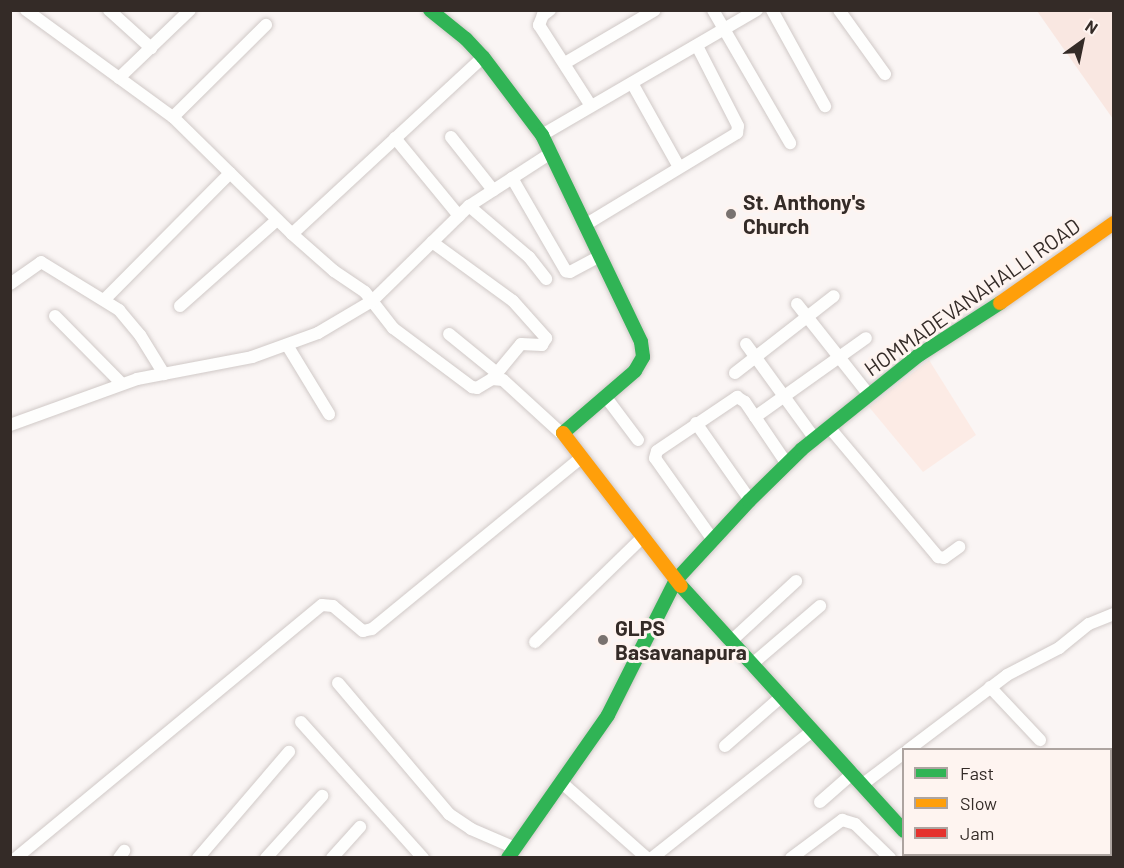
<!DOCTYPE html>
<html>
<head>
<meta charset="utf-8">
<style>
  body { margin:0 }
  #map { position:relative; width:1124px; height:868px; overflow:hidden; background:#faf5f4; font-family:Barlow,sans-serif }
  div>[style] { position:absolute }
  .built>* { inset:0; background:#fcebe5 }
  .green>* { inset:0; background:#f9e7e1 }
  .roads { filter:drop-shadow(0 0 2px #d0c9c7) drop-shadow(0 0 2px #d0c9c7) }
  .street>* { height:12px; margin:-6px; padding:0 6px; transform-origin:6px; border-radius:6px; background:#fefefd }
  .fast>* { height:14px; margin:-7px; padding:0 7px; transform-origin:7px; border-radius:7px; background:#30b455 }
  .slow>* { height:14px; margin:-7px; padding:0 7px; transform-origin:7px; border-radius:7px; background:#ff9f0a }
  .jam>* { height:14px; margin:-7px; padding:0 7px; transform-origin:7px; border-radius:7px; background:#e5322d }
  .dots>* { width:16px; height:16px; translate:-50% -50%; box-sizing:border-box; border:3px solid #fef4f0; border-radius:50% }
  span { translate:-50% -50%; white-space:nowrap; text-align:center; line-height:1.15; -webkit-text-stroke:6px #fef4f0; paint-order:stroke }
  .poi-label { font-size:21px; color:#342b27; font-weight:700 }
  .left { translate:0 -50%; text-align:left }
  .street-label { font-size:21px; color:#342b27 }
  .frame { position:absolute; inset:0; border:12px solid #342b27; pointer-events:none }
  .legend { position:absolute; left:902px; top:748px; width:210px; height:108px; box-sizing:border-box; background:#fef4f0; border:2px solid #ada4a0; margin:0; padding:8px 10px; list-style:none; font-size:18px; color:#342b27 }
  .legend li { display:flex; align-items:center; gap:12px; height:30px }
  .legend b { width:30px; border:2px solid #ada4a0 }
  .north { position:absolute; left:1052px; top:12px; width:60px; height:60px; -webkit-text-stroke:4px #fef4f0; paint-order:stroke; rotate:33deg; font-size:16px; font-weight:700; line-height:24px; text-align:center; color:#342b27 }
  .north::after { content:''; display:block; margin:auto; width:21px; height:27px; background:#342b27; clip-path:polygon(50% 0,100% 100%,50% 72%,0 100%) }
</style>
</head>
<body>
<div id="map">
  <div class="built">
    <div style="clip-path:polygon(929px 360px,976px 435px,923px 472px,869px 407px)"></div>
  </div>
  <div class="green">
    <div style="clip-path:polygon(1037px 11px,1113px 11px,1113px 119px)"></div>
  </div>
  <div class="roads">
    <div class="street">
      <div style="left:26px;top:10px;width:182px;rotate:36.1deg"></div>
      <div style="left:173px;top:117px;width:167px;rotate:44.5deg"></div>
      <div style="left:292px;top:234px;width:260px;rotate:-42.8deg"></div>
      <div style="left:109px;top:10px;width:57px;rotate:42.1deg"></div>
      <div style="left:550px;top:10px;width:9px;rotate:144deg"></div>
      <div style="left:543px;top:15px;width:11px;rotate:112deg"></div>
      <div style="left:539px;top:25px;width:96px;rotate:57.3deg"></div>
      <div style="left:713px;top:10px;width:154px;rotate:59.9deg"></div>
      <div style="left:772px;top:10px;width:110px;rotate:61.1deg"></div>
      <div style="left:839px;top:10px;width:79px;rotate:54.3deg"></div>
      <div style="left:565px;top:63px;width:104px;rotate:-30.5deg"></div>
      <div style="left:119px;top:78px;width:98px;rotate:-43.8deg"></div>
      <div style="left:632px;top:83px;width:96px;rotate:60.8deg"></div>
      <div style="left:173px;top:117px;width:131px;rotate:-44.7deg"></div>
      <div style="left:542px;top:135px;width:249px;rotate:-30.2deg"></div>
      <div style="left:451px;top:137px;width:68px;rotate:51.6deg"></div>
      <div style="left:395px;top:138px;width:101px;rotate:50.6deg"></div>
      <div style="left:512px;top:178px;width:108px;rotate:59.9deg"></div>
      <div style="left:566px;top:271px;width:4px;rotate:14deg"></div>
      <div style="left:570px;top:272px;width:34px;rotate:-28deg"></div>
      <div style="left:469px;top:206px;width:79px;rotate:40.4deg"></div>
      <div style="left:529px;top:257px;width:28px;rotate:52deg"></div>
      <div style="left:585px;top:225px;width:178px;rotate:-31.2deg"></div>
      <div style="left:737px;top:133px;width:7px;rotate:-82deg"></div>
      <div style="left:738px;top:126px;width:90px;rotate:-117.1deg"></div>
      <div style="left:292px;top:234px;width:56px;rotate:41.4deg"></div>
      <div style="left:334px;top:271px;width:37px;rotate:34deg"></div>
      <div style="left:365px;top:292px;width:46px;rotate:52.1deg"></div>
      <div style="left:393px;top:328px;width:99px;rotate:36.8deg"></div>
      <div style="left:472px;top:387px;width:5px;rotate:11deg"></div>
      <div style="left:477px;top:388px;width:17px;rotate:-31deg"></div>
      <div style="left:492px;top:379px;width:11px;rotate:5deg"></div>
      <div style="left:503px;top:380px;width:80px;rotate:42.5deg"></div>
      <div style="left:432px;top:242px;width:100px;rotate:36.1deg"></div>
      <div style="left:513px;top:301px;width:50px;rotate:48.3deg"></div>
      <div style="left:546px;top:338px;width:8px;rotate:120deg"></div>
      <div style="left:542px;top:345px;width:21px;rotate:-177deg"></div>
      <div style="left:521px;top:344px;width:45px;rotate:129.6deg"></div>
      <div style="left:10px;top:284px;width:38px;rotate:-35deg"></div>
      <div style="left:41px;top:262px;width:92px;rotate:31.6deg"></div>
      <div style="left:119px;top:310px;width:33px;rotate:50deg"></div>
      <div style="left:140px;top:335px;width:46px;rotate:58.4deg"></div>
      <div style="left:104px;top:300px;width:179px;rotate:-45.2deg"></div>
      <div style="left:797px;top:304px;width:116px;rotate:51.6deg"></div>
      <div style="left:180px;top:306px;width:130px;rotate:-41.6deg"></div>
      <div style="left:55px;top:316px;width:95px;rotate:45.4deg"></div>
      <div style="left:449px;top:334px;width:62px;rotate:39.1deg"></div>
      <div style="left:746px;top:344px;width:117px;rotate:54deg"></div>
      <div style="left:287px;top:345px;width:81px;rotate:58.7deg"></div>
      <div style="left:735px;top:373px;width:125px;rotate:-37.9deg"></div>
      <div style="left:605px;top:396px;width:55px;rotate:53.1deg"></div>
      <div style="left:755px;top:417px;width:136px;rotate:-35.4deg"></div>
      <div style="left:696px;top:423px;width:94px;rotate:55deg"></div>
      <div style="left:10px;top:425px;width:135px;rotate:-19.9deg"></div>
      <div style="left:137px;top:379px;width:117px;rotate:-10.8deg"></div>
      <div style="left:252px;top:357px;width:70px;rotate:-20deg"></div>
      <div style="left:318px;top:333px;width:63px;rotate:-30.7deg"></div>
      <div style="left:372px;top:301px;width:136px;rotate:-44.4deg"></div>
      <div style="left:469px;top:206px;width:98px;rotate:-32.9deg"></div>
      <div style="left:829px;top:427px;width:170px;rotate:50deg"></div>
      <div style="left:938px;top:557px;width:6px;rotate:9deg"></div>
      <div style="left:944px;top:558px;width:19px;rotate:-36deg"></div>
      <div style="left:713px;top:540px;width:100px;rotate:-125.3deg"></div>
      <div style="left:655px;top:458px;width:7px;rotate:-74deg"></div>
      <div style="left:657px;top:451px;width:97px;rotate:-34deg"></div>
      <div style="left:737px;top:397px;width:9px;rotate:32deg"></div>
      <div style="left:745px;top:402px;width:75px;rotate:55.9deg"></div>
      <div style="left:535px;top:642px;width:151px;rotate:-44.2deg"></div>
      <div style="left:730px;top:642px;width:90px;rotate:-42.7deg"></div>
      <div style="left:751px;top:665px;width:91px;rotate:-40.5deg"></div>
      <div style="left:338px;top:683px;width:172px;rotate:49.7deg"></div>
      <div style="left:449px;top:814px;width:27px;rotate:34deg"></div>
      <div style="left:471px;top:829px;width:48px;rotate:23.4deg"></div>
      <div style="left:990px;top:687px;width:73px;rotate:46.7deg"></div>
      <div style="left:301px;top:722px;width:183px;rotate:48.1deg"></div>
      <div style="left:725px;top:746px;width:74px;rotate:-41.2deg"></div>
      <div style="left:908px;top:750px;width:124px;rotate:-37.1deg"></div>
      <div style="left:1007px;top:675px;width:59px;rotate:-27.4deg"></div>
      <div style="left:1059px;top:648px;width:38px;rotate:-39deg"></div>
      <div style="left:1089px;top:624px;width:27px;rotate:-22deg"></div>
      <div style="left:561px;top:782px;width:115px;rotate:41.5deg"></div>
      <div style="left:863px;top:784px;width:51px;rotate:-37.1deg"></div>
      <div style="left:820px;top:802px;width:44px;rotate:-41.3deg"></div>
      <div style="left:1110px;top:813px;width:5px;rotate:-37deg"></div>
      <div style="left:16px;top:858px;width:397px;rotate:-39.6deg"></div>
      <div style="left:322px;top:605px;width:11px;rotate:5deg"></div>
      <div style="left:333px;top:606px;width:39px;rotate:40deg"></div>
      <div style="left:363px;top:631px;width:9px;rotate:-13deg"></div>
      <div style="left:372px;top:629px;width:270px;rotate:-39.3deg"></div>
      <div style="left:119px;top:858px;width:9px;rotate:-54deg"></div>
      <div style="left:198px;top:858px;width:140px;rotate:-49.4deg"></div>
      <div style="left:266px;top:858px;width:84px;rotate:-47.9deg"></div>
      <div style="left:332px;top:858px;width:42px;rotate:-47.9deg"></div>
      <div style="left:652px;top:858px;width:204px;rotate:-38.4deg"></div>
      <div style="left:791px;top:858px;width:64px;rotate:-36.7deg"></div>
      <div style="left:842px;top:820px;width:14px;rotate:17deg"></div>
      <div style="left:855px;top:824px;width:49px;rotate:44.2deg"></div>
      <div style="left:1034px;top:858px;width:5px;rotate:-53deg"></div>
      <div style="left:1065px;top:858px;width:5px;rotate:-53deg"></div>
    </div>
    <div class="fast">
      <div style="left:430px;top:10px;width:46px;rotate:38.9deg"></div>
      <div style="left:466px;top:39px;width:25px;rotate:47deg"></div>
      <div style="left:483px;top:57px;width:98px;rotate:52.9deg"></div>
      <div style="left:542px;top:135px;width:229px;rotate:64.4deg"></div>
      <div style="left:641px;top:342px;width:15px;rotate:82deg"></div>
      <div style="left:643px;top:357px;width:16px;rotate:120deg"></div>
      <div style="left:635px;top:371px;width:95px;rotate:139.3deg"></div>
      <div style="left:681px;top:586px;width:331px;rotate:47.7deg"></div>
      <div style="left:508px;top:858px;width:174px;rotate:-55deg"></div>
      <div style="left:608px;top:715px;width:151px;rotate:-63.3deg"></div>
      <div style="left:676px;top:580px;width:108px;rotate:-47.3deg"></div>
      <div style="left:749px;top:501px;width:74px;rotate:-44.5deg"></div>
      <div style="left:802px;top:449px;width:150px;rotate:-38.8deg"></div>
      <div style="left:919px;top:355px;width:96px;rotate:-32.7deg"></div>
    </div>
    <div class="slow">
      <div style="left:1000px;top:303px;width:139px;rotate:-35.1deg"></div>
      <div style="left:563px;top:433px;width:193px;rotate:52.4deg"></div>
    </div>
    <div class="jam">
      <div style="left:924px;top:854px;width:5px;rotate:53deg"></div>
    </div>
  </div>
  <div class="dots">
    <div style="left:731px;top:214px;background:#79726f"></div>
    <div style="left:603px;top:640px;background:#79726f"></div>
  </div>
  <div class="poi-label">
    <span class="left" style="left:743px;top:214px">St. Anthony's<br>Church</span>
    <span class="left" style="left:615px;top:640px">GLPS<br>Basavanapura</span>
  </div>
  <div class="street-label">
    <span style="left:972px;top:297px;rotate:-35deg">HOMMADEVANAHALLI ROAD</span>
  </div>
  <div class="frame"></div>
  <ul class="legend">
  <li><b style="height:8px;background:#30b455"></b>Fast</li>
  <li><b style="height:8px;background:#ff9f0a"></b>Slow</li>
  <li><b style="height:8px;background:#e5322d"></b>Jam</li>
  </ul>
  <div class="north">N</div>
</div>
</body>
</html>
